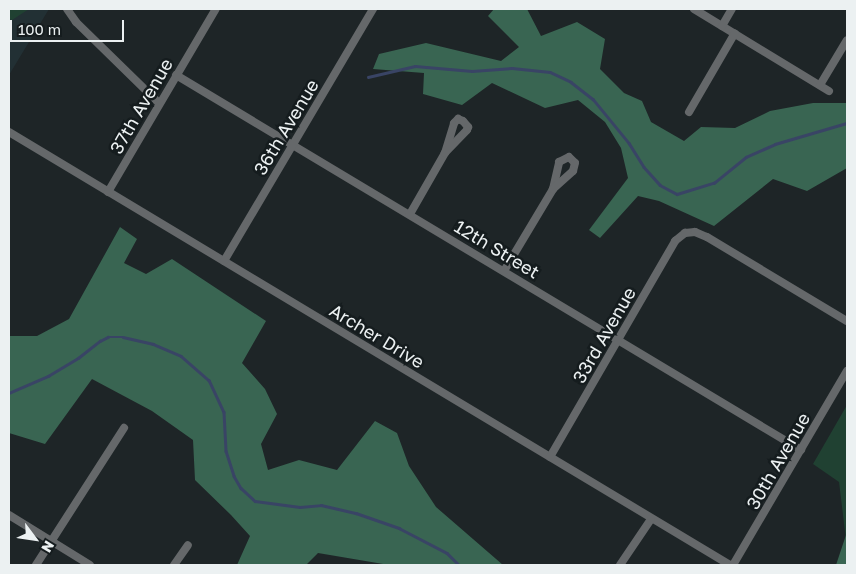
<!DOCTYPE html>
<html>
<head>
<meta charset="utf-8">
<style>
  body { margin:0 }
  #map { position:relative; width:856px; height:574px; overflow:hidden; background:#1e2527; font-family:"Golos Text",sans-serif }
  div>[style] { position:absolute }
  .built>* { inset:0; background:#223034 }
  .green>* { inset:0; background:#204132 }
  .forest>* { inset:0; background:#396552 }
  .stream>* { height:2.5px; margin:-1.25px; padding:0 1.25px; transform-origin:1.25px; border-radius:1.25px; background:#394465 }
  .minor>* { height:8px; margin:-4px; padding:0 4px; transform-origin:4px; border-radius:4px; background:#65686a }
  span { translate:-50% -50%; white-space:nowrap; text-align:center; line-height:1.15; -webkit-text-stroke:5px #151c1e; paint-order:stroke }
  .street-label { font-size:18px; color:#ecf1f2 }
  .frame { position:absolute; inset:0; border:10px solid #ecf1f2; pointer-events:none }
  .north { position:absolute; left:10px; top:514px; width:50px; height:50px; -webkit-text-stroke:4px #151c1e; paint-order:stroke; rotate:121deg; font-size:14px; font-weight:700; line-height:20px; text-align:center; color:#ecf1f2 }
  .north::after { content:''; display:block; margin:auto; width:18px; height:22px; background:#ecf1f2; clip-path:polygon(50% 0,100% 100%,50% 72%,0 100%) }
  .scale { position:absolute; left:10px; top:20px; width:114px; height:22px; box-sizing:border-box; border:2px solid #ecf1f2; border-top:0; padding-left:6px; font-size:15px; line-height:18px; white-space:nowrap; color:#ecf1f2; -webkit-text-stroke:4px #151c1e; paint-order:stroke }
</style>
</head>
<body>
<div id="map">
  <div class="built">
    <div style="clip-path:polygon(9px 9px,49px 9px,9px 75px)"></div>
  </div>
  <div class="green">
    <div style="clip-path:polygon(9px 9px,29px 9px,12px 20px,9px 19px)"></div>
    <div style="clip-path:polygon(847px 405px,847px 548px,839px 482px,813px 464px)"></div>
  </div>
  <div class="forest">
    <div style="clip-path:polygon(494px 9px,527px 9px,541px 36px,577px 22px,605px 39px,600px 69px,624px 93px,642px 101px,651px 122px,684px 141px,701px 127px,735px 128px,770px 111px,813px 103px,847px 103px,847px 168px,807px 191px,773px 179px,714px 226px,659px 201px,638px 196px,600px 238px,589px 230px,628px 178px,621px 148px,605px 122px,578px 100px,545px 108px,492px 83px,462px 105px,423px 94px,424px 73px,373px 69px,379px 54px,426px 43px,501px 61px,519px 47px,488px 16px)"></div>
    <div style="clip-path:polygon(120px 227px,137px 239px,124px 263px,146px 274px,172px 259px,266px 321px,242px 363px,265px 389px,277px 414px,261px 444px,268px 470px,299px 460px,337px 470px,375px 421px,397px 433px,409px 466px,436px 507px,503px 565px,389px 565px,318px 553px,306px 565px,237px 565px,250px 536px,231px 515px,195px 480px,193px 440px,152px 411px,92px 379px,45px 444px,9px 433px,9px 336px,37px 336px,69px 319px)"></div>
    <div style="clip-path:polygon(847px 532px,847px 565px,836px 565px)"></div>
  </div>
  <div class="stream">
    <div style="left:368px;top:77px;width:48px;rotate:-13.2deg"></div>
    <div style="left:415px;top:66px;width:57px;rotate:5deg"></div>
    <div style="left:472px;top:71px;width:40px;rotate:-4.3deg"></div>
    <div style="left:512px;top:68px;width:38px;rotate:6deg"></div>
    <div style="left:550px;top:72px;width:23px;rotate:25deg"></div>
    <div style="left:571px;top:82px;width:28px;rotate:38deg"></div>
    <div style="left:593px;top:99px;width:57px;rotate:50.7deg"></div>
    <div style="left:629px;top:143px;width:28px;rotate:58deg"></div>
    <div style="left:644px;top:167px;width:24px;rotate:48deg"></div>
    <div style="left:660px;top:185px;width:19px;rotate:28deg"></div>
    <div style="left:677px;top:194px;width:39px;rotate:-17deg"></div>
    <div style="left:714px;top:183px;width:41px;rotate:-39.1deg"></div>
    <div style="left:746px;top:157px;width:32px;rotate:-24deg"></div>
    <div style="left:775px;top:144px;width:75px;rotate:-16.3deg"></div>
    <div style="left:9px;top:393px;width:43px;rotate:-23.6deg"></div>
    <div style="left:48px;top:376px;width:35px;rotate:-31deg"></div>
    <div style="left:78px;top:358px;width:28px;rotate:-38deg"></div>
    <div style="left:100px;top:341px;width:9px;rotate:-27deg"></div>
    <div style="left:108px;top:337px;width:15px"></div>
    <div style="left:123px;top:337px;width:31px;rotate:13deg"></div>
    <div style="left:153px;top:344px;width:30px;rotate:23deg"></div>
    <div style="left:181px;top:356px;width:37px;rotate:41deg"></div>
    <div style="left:209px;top:380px;width:35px;rotate:65deg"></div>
    <div style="left:224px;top:412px;width:39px;rotate:87deg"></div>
    <div style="left:226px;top:451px;width:26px;rotate:72deg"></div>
    <div style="left:234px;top:476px;width:14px;rotate:60deg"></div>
    <div style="left:241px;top:488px;width:19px;rotate:43deg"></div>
    <div style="left:255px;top:501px;width:45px;rotate:7.6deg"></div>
    <div style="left:300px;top:507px;width:21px;rotate:-5deg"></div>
    <div style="left:321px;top:505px;width:36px;rotate:13deg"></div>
    <div style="left:356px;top:513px;width:46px;rotate:19.2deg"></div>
    <div style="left:399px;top:528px;width:54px;rotate:27.5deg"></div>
    <div style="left:447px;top:553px;width:17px;rotate:45deg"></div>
  </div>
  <div class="minor">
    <div style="left:67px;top:9px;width:16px;rotate:55deg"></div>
    <div style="left:76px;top:22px;width:116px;rotate:44.3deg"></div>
    <div style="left:694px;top:9px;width:158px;rotate:31.3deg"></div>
    <div style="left:722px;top:26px;width:20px;rotate:-60deg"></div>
    <div style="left:176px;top:75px;width:729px;rotate:30.96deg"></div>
    <div style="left:820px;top:85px;width:52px;rotate:-59deg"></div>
    <div style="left:689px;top:112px;width:91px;rotate:-59.8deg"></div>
    <div style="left:9px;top:132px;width:841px;rotate:30.99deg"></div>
    <div style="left:108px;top:192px;width:212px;rotate:-59.5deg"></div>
    <div style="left:410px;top:214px;width:70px;rotate:-60.2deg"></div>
    <div style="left:445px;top:153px;width:31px;rotate:-73deg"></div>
    <div style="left:454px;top:123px;width:6px;rotate:-45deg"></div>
    <div style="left:458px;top:119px;width:5px;rotate:22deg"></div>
    <div style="left:463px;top:121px;width:8px;rotate:50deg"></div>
    <div style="left:468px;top:127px;width:3px;rotate:108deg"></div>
    <div style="left:467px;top:130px;width:32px;rotate:134deg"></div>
    <div style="left:224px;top:261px;width:293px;rotate:-59.4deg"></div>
    <div style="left:504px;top:271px;width:96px;rotate:-59.1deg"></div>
    <div style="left:553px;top:189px;width:28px;rotate:-77deg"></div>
    <div style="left:559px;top:162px;width:11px;rotate:-27deg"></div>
    <div style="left:569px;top:157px;width:8px;rotate:45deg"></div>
    <div style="left:575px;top:163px;width:8px;rotate:104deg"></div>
    <div style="left:573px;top:171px;width:27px;rotate:138deg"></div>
    <div style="left:550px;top:457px;width:250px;rotate:-59.9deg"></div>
    <div style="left:675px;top:241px;width:13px;rotate:-39deg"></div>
    <div style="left:685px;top:233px;width:10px;rotate:-6deg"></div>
    <div style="left:695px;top:232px;width:13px;rotate:23deg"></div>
    <div style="left:707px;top:237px;width:163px;rotate:31deg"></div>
    <div style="left:9px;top:515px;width:95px;rotate:31.7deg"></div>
    <div style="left:36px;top:565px;width:163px;rotate:-57.3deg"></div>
    <div style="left:174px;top:565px;width:24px;rotate:-55deg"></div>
    <div style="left:620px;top:565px;width:55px;rotate:-56deg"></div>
    <div style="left:733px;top:565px;width:225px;rotate:-59.6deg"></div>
  </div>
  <div class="street-label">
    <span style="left:141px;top:106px;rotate:-60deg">37th Avenue</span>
    <span style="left:286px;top:127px;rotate:-59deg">36th Avenue</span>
    <span style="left:497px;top:249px;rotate:31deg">12th Street</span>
    <span style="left:604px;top:335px;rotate:-60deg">33rd Avenue</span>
    <span style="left:377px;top:336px;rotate:31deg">Archer Drive</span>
    <span style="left:778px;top:461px;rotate:-60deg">30th Avenue</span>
  </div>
  <div class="frame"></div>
  <div class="north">N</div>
  <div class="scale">100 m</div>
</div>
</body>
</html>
